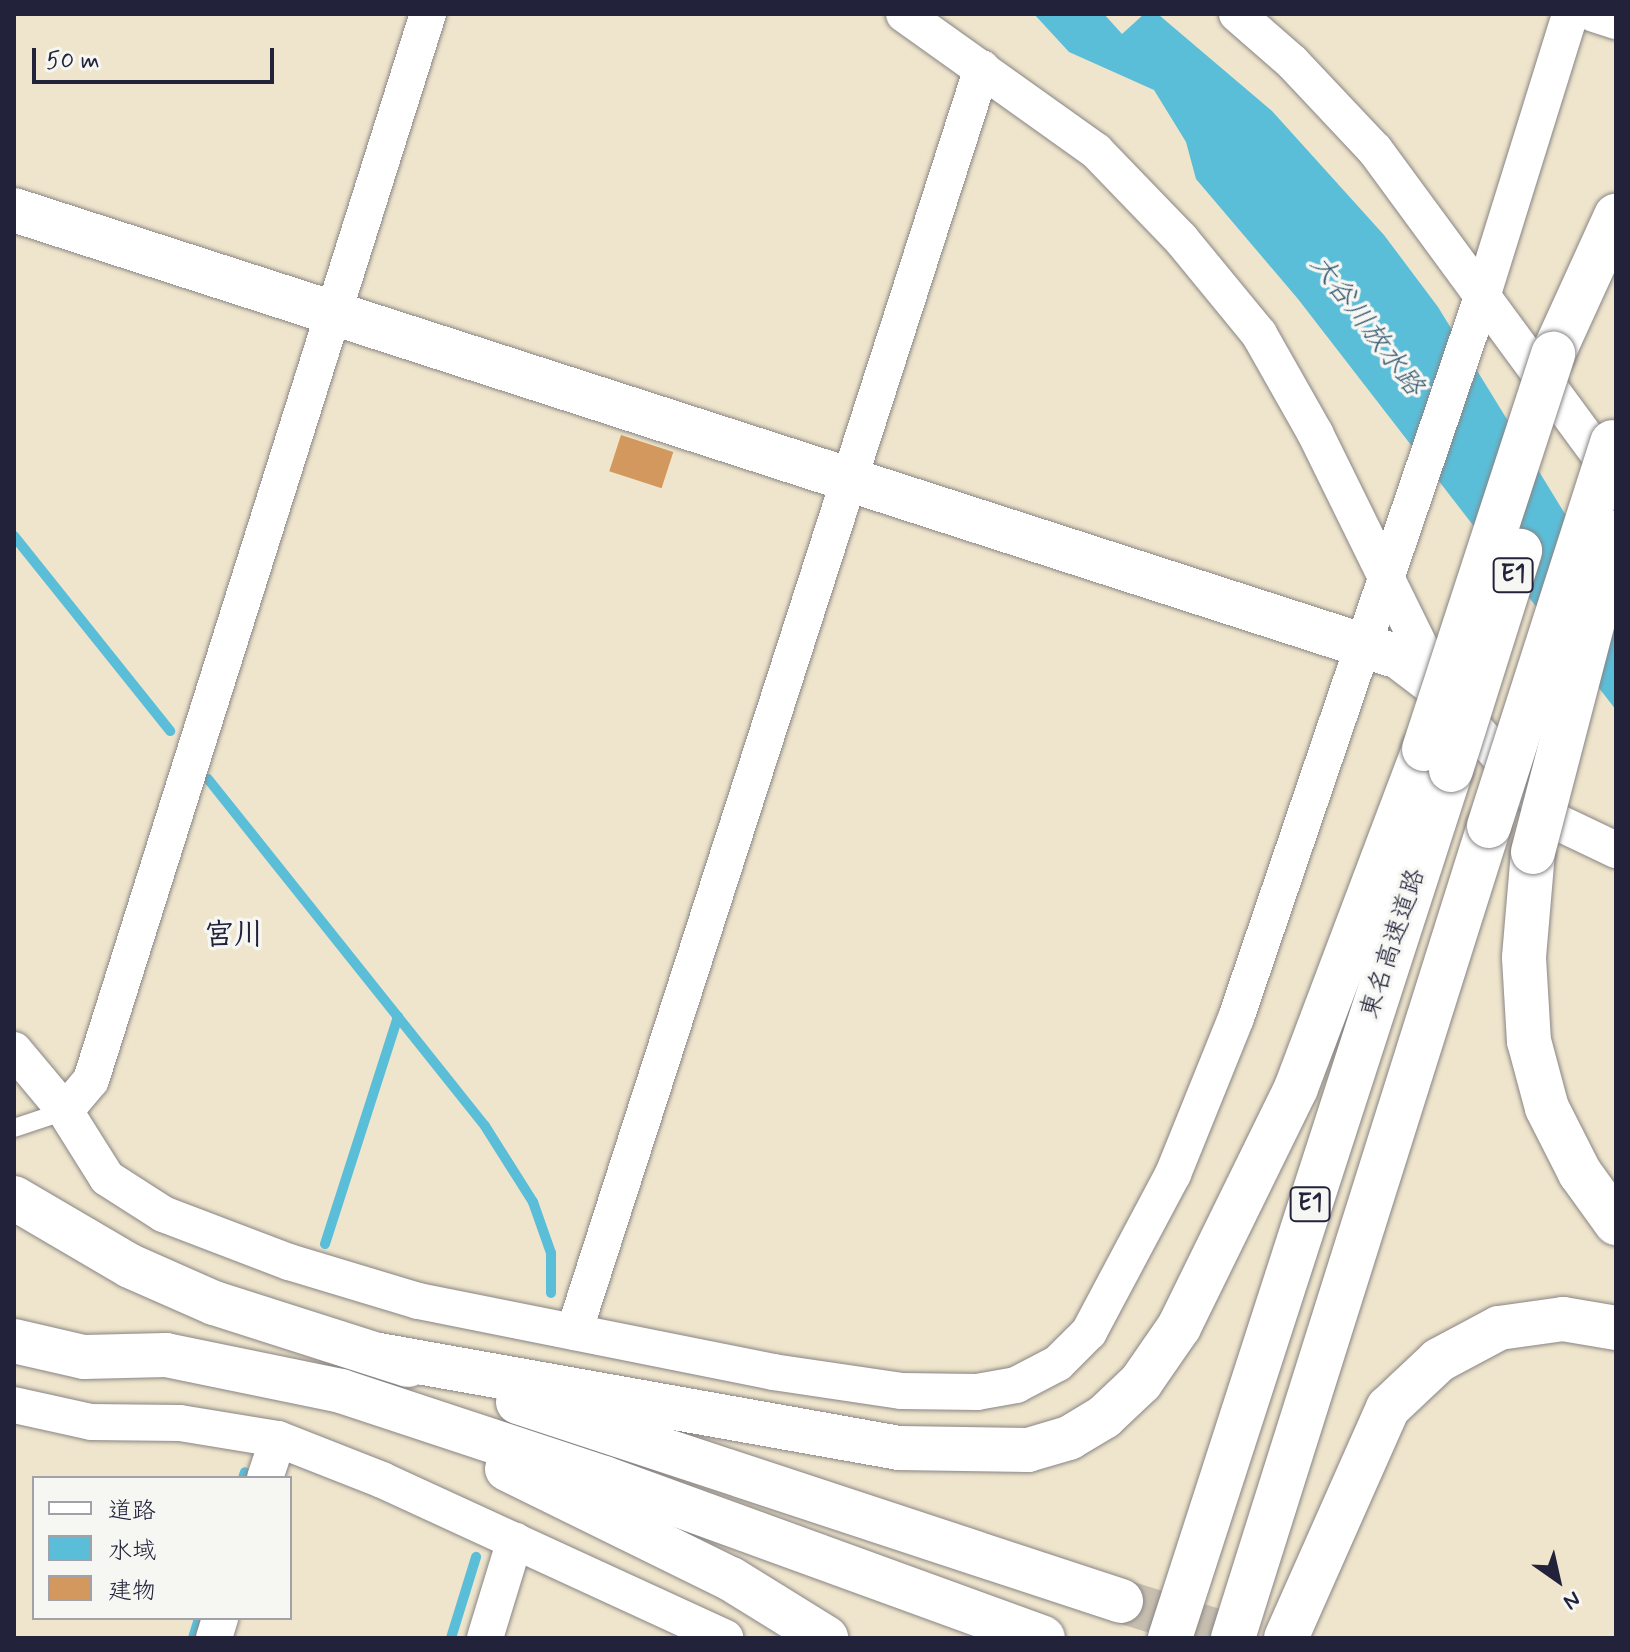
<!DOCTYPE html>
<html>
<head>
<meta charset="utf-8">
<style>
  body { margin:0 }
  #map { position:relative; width:1630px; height:1652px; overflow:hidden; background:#efe5cc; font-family:Mynerve,"Klee One",sans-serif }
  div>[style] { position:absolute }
  .water>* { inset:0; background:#5bbed9 }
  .stream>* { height:10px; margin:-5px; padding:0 5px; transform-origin:5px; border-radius:5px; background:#5bbed9 }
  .building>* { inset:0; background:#d3985d; transform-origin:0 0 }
  .motorway-tunnel>* { height:44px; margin-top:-22px; transform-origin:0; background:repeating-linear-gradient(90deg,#c6beaf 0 44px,transparent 0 66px) }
  .roads { filter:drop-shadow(0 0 2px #888484) drop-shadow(0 0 2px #888484) }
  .service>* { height:18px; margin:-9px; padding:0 9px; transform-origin:9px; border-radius:9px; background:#fff }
  .minor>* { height:36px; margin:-18px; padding:0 18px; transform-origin:18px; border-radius:18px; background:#fff }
  .tertiary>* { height:44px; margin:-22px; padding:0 22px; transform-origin:22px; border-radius:22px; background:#fff }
  .motorway>* { height:44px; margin:-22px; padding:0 22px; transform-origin:22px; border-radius:22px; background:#fff }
  .bridges { filter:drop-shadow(0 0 2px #888484) drop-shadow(0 0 2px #888484) }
  .motorway-bridge>* { height:44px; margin:-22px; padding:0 22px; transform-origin:22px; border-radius:22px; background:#fff }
  span { translate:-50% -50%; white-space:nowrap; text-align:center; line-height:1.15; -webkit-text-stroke:7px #f6f6f2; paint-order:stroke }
  .shield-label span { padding:2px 6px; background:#f6f6f2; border:2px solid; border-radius:6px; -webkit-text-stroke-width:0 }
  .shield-label { font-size:24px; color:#22223b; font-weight:700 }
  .street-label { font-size:26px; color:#22223b }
  .water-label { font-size:28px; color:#365972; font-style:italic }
  .quarter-label { font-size:30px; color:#22223b; font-weight:700 }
  .frame { position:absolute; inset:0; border:16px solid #22223b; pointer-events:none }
  .legend { position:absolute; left:32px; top:1476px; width:260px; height:144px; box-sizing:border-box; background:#f6f6f2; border:2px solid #a1a1a9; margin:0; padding:10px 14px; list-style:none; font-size:24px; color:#22223b }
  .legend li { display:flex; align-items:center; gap:16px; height:40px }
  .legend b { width:40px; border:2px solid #a1a1a9 }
  .north { position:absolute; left:1518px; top:1540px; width:80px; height:80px; -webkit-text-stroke:6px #f6f6f2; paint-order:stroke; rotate:146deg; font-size:22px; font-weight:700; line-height:32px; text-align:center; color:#22223b }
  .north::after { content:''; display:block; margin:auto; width:28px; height:36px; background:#22223b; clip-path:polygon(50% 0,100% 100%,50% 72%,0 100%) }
  .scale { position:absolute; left:32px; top:48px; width:242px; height:36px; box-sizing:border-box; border:4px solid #22223b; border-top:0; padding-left:10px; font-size:24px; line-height:28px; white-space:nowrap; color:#22223b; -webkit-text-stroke:6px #f6f6f2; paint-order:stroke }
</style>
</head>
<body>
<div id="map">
  <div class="water">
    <div style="clip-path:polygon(1034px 14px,1104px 14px,1122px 34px,1144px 14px,1159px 15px,1272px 111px,1384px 235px,1438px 307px,1616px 597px,1616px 710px,1298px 299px,1196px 179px,1186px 142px,1154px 90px,1069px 52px)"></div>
  </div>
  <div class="stream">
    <div style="left:14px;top:536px;width:250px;rotate:51.3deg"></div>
    <div style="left:208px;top:779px;width:444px;rotate:51.4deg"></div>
    <div style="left:485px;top:1126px;width:90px;rotate:57.7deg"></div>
    <div style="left:533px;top:1202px;width:54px;rotate:70.6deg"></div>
    <div style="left:551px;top:1253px;width:40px;rotate:90deg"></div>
    <div style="left:325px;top:1244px;width:239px;rotate:-72.2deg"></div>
    <div style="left:243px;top:1478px;width:6px;rotate:-72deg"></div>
    <div style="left:193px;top:1638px;width:21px;rotate:-73deg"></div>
    <div style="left:451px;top:1638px;width:85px;rotate:-72.8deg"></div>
  </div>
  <div class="building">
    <div style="left:621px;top:435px;width:55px;height:38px;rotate:18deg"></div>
  </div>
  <div class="motorway-tunnel">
    <div style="left:1121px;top:1601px;width:124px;rotate:17.4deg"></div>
  </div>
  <div class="roads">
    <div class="service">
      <div style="left:14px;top:1128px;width:54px;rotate:-18.4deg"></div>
    </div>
    <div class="minor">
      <div style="left:904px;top:14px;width:236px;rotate:35.5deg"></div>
      <div style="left:1096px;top:151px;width:122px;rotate:46deg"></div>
      <div style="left:1181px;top:239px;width:123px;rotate:50.6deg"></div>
      <div style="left:1259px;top:334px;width:114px;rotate:60.5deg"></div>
      <div style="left:1315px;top:433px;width:285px;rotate:63.8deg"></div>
      <div style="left:1441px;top:689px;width:174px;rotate:49.2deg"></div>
      <div style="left:1555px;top:821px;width:68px;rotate:25.4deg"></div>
      <div style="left:1237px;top:14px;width:73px;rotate:41.1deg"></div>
      <div style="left:1292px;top:62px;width:121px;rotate:46.7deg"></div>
      <div style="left:1375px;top:150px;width:407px;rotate:53.7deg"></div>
      <div style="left:1594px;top:14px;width:23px;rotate:18deg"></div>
      <div style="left:14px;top:1050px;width:80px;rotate:50.1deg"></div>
      <div style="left:65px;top:1111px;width:79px;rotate:57.9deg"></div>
      <div style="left:107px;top:1178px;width:67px;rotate:32.7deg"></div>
      <div style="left:163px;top:1214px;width:135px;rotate:20.9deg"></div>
      <div style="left:289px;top:1262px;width:135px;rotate:16.8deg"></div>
      <div style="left:418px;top:1301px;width:362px;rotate:11.3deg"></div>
      <div style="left:773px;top:1372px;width:129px;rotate:8.4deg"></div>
      <div style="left:901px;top:1391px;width:76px;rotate:0.8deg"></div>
      <div style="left:977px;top:1392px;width:40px;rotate:-10deg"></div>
      <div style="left:1016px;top:1385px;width:47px;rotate:-27.6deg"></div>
      <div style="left:1058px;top:1363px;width:44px;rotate:-45deg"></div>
      <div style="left:1089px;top:1332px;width:179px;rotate:-62deg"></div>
      <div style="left:1173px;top:1174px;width:168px;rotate:-68deg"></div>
      <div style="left:1236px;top:1018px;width:765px;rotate:-71.16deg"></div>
      <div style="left:1483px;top:294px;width:293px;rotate:-72.7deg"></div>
      <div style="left:65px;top:1111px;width:40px;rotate:-50deg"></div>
      <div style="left:91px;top:1080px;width:1118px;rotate:-72.46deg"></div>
      <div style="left:574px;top:1332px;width:1328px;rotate:-72.11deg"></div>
      <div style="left:14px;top:1405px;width:79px;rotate:12.4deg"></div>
      <div style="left:91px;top:1422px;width:89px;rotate:0.6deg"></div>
      <div style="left:180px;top:1423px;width:99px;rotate:9.3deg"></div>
      <div style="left:278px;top:1439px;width:112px;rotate:21.5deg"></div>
      <div style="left:382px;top:1480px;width:378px;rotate:24.7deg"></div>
      <div style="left:265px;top:1478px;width:41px;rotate:-71.6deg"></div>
      <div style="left:214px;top:1638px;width:21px;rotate:-73deg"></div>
      <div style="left:485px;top:1638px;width:102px;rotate:-73deg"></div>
    </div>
    <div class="tertiary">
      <div style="left:14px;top:210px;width:1455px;rotate:17.89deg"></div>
      <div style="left:1399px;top:657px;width:53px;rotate:37.3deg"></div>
    </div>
    <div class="motorway">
      <div style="left:1553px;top:354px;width:152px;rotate:-65.5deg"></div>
      <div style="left:1533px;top:852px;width:106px;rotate:94.9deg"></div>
      <div style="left:1524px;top:958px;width:83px;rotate:86.6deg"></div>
      <div style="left:1529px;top:1041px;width:69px;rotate:75deg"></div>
      <div style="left:1547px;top:1108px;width:73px;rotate:63.1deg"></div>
      <div style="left:1580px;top:1173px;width:62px;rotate:54.2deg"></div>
      <div style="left:14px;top:1198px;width:134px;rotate:30.4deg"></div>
      <div style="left:130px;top:1266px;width:92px;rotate:23.8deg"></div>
      <div style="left:214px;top:1303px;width:204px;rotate:17.7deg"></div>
      <div style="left:14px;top:1341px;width:72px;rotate:12.9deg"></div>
      <div style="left:84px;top:1357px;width:82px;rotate:-1.4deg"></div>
      <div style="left:166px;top:1355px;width:179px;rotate:11.6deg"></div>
      <div style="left:341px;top:1391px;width:277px;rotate:18.3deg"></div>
      <div style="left:604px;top:1478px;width:467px;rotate:20deg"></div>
      <div style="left:379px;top:1355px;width:528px;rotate:10.14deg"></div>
      <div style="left:899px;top:1448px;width:129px;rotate:0.9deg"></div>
      <div style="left:1028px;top:1450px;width:43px;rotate:-16.3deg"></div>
      <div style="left:1069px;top:1438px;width:41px;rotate:-31deg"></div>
      <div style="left:1104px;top:1417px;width:51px;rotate:-43.4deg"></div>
      <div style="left:1141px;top:1382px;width:67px;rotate:-55.4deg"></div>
      <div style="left:1179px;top:1327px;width:266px;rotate:-63.9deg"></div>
      <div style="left:1296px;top:1088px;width:362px;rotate:-69.3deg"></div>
      <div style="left:518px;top:1402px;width:635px;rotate:18.26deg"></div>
      <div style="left:507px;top:1469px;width:250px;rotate:26.2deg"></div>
      <div style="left:731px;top:1579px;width:112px;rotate:31.8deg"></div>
      <div style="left:1170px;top:1638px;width:912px;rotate:-72.06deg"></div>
      <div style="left:1233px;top:1638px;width:851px;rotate:-72.5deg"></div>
      <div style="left:1286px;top:1638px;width:252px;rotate:-66.1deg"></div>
      <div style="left:1388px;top:1408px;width:70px;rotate:-43.3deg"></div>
      <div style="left:1439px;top:1360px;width:68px;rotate:-28.1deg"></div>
      <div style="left:1499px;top:1328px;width:65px;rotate:-8deg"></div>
      <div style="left:1563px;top:1319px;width:54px;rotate:9.6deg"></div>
    </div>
  </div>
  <div class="bridges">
    <div class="motorway-bridge">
      <div style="left:1424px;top:749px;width:416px;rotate:-71.9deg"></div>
      <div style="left:1451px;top:770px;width:230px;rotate:-72.5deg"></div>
      <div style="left:1489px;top:826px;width:403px;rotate:-72.2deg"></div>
      <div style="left:1533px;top:852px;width:330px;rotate:-75.4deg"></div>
    </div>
  </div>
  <div class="shield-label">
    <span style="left:1513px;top:575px">E1</span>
    <span style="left:1310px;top:1204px">E1</span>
  </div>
  <div class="street-label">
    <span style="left:1394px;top:944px;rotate:-72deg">東名高速道路</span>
  </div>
  <div class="water-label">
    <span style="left:1366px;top:326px;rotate:53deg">大谷川放水路</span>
  </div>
  <div class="quarter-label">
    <span style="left:234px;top:936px">宮川</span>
  </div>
  <div class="frame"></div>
  <ul class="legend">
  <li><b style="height:10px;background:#fff"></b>道路</li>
  <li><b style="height:22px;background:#5bbed9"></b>水域</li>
  <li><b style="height:22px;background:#d3985d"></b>建物</li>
  </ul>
  <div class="north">N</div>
  <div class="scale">50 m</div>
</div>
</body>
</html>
